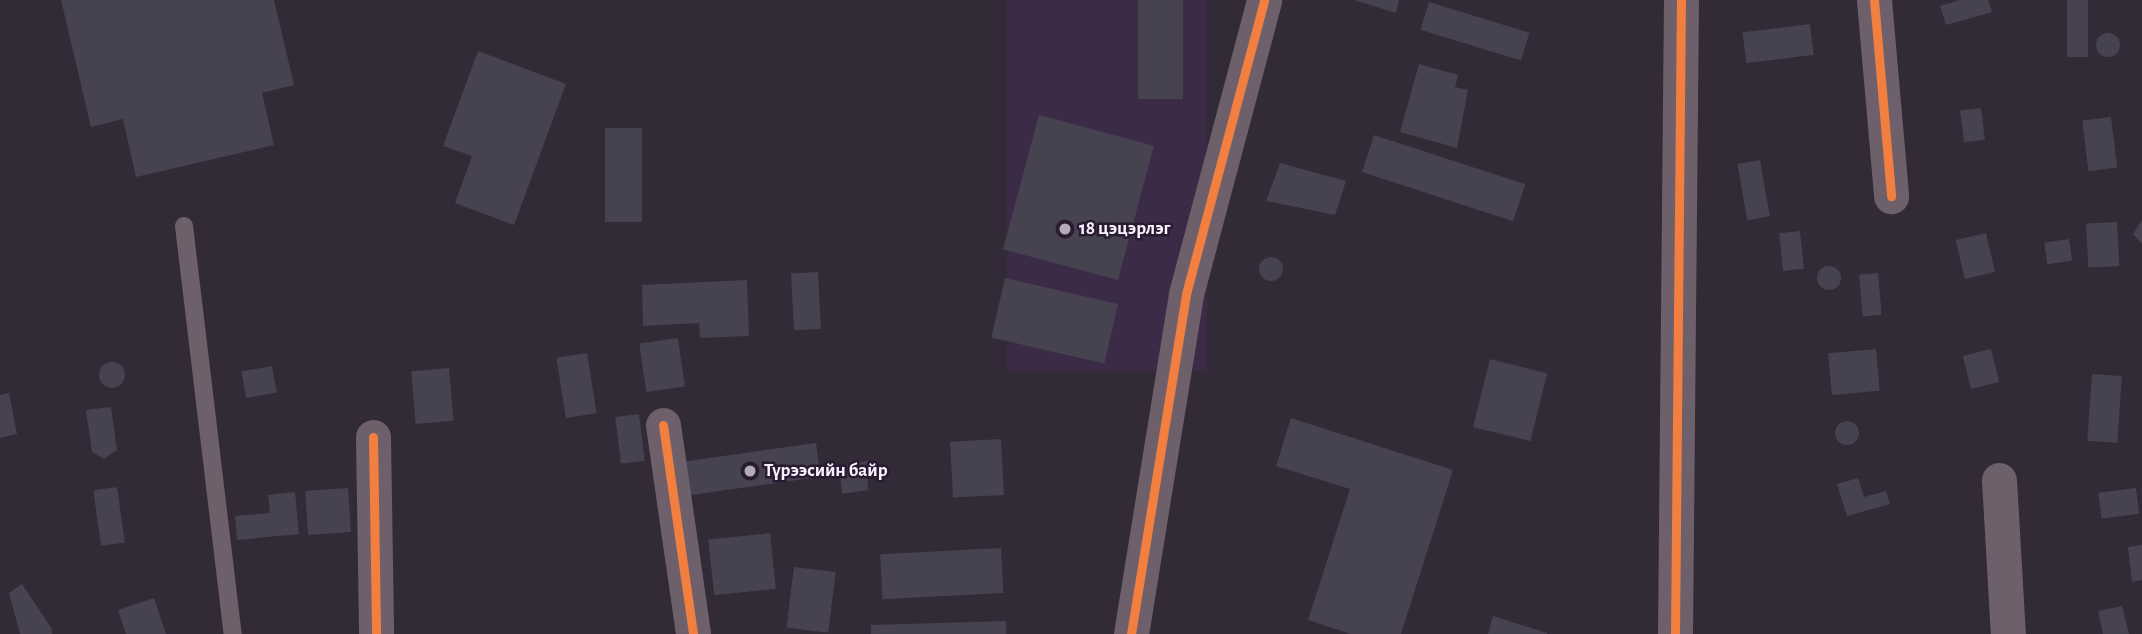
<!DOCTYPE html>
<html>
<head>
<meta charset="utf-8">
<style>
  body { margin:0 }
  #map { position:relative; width:2142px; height:634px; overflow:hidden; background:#322a36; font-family:"Alegreya Sans",sans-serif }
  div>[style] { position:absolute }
  .built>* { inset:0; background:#3c2b46; transform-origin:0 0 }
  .building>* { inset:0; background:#464250; transform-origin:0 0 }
  .round { border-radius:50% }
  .lane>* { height:18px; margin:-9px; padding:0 9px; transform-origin:9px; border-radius:9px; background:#6e606a }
  .street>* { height:35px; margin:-17.5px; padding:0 17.5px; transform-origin:17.5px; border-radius:17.5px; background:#6e606a }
  .cycleway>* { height:9px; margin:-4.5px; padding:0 4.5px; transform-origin:4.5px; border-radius:4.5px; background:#f27e40 }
  .dots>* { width:19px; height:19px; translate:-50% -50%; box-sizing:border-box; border:4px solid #291b32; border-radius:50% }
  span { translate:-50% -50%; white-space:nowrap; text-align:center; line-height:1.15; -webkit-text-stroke:5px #291b32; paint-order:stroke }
  .poi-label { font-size:19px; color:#f8f1fe; font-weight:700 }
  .left { translate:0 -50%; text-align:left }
</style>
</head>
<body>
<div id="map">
  <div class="built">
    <div style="left:1007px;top:0;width:200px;height:371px"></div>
  </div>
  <div class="building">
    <div style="clip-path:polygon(61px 0,274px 0,294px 85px,262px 93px,274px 145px,136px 177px,123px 119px,91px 127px)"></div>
    <div style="left:1138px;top:0;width:45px;height:99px"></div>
    <div style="clip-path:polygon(1354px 0,1399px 0,1396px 13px)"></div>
    <div style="clip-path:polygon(1960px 0,1988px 0,1992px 12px,1946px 25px,1940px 6px)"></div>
    <div style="left:2067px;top:0;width:21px;height:57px"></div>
    <div style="left:1429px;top:2px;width:105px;height:29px;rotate:17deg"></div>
    <div style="left:1810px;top:24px;width:31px;height:68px;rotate:83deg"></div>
    <div class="round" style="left:2096px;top:33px;width:24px;height:24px"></div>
    <div style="clip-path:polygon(478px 51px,566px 84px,514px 225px,455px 203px,472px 156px,443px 146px)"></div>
    <div style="clip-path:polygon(1419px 64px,1458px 75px,1455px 87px,1468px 90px,1457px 148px,1400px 132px)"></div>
    <div style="left:1981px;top:108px;width:32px;height:21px;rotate:83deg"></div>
    <div style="left:1039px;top:115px;width:119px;height:139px;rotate:15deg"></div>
    <div style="left:2111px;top:117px;width:51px;height:29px;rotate:83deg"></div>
    <div style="left:605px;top:128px;width:37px;height:94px"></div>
    <div style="left:1374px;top:135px;width:159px;height:39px;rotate:18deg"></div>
    <div style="left:1760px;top:160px;width:57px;height:23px;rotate:80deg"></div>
    <div style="clip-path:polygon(1280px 163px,1346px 181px,1335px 215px,1266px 201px)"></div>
    <div style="clip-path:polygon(2142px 220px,2142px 244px,2133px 234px)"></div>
    <div style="left:2117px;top:222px;width:44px;height:31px;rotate:87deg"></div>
    <div style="left:1800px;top:231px;width:38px;height:21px;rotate:84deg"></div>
    <div style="left:1986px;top:233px;width:40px;height:31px;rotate:77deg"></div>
    <div style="left:2069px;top:239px;width:22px;height:25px;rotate:82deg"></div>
    <div class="round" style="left:1259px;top:257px;width:24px;height:24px"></div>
    <div class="round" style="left:1817px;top:266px;width:24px;height:24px"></div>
    <div style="left:818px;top:272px;width:57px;height:27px;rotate:87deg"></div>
    <div style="left:1878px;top:273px;width:42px;height:19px;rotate:85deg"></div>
    <div style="left:1005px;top:278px;width:116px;height:61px;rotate:13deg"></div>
    <div style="clip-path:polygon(747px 280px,749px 336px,700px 338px,699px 323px,643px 326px,642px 285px)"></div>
    <div style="left:678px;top:338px;width:49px;height:39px;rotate:82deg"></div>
    <div style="left:1876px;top:349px;width:42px;height:48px;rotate:85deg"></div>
    <div style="left:1991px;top:349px;width:34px;height:29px;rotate:76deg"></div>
    <div style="left:587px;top:353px;width:61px;height:31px;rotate:81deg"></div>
    <div style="left:1490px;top:359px;width:59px;height:70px;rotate:14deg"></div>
    <div class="round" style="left:99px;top:362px;width:26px;height:26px"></div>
    <div style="left:272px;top:366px;width:27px;height:31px;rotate:80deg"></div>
    <div style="left:449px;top:368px;width:53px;height:38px;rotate:85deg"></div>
    <div style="left:2092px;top:374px;width:30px;height:67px;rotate:4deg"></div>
    <div style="clip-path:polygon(9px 393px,17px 434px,0 438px,0 395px)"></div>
    <div style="clip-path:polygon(111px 407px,117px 450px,104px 459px,92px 452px,86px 410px)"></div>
    <div style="left:639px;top:414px;width:47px;height:24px;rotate:83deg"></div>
    <div style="clip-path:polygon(1291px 418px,1453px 470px,1401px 634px,1351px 634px,1308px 620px,1350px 489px,1276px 466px)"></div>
    <div class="round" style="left:1835px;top:421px;width:24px;height:24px"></div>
    <div style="left:1001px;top:439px;width:56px;height:51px;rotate:87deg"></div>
    <div style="left:816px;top:443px;width:34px;height:140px;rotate:82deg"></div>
    <div style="clip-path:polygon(867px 461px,868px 490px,842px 494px,839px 466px)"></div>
    <div style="clip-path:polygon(1858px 478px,1864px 497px,1886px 491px,1890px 504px,1847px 516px,1837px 484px)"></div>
    <div style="left:117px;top:487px;width:56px;height:24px;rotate:82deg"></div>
    <div style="left:348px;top:488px;width:44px;height:43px;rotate:86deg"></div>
    <div style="left:2136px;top:488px;width:26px;height:38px;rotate:83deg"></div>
    <div style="clip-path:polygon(295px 492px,299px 534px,237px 540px,235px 516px,270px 513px,268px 495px)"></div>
    <div style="left:770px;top:533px;width:56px;height:62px;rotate:84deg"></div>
    <div style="clip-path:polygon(2142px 545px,2142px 580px,2132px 582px,2128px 547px)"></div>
    <div style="left:1001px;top:548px;width:45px;height:121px;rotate:87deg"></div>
    <div style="left:794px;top:567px;width:42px;height:61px;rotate:7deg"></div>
    <div style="clip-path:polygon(22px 584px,52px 629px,52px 634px,20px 634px,9px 593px)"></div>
    <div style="clip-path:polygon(154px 598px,166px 634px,126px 634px,118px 610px)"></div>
    <div style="clip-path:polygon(2122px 606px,2129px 634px,2103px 634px,2098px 611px)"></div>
    <div style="clip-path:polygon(1493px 616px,1547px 633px,1547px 634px,1488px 634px)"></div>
    <div style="clip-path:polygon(1006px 621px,1006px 634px,871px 634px,871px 625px)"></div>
  </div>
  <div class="lane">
    <div style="left:184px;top:226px;width:411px;rotate:83.2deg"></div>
  </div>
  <div class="street">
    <div style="left:1874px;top:0;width:197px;rotate:85deg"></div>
    <div style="left:663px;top:425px;width:211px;rotate:81.8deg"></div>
    <div style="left:373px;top:437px;width:197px;rotate:89.1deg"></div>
    <div style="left:1999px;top:480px;width:154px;rotate:86.7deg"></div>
    <div style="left:1131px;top:634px;width:344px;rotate:-80.8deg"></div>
    <div style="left:1186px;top:294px;width:304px;rotate:-75.1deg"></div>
    <div style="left:1675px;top:634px;width:634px;rotate:-89.46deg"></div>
  </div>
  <div class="cycleway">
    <div style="left:1874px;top:0;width:197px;rotate:85deg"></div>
    <div style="left:663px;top:425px;width:211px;rotate:81.8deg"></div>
    <div style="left:373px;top:437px;width:197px;rotate:89.1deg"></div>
    <div style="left:1131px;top:634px;width:344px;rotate:-80.8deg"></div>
    <div style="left:1186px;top:294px;width:304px;rotate:-75.1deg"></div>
    <div style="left:1675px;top:634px;width:634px;rotate:-89.46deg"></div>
  </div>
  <div class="dots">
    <div style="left:1065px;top:229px;background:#b3abb8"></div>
    <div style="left:750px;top:471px;background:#b3abb8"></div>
  </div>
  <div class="poi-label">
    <span class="left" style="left:1079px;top:229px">18 цэцэрлэг</span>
    <span class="left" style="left:764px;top:471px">Түрээсийн байр</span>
  </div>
</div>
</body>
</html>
